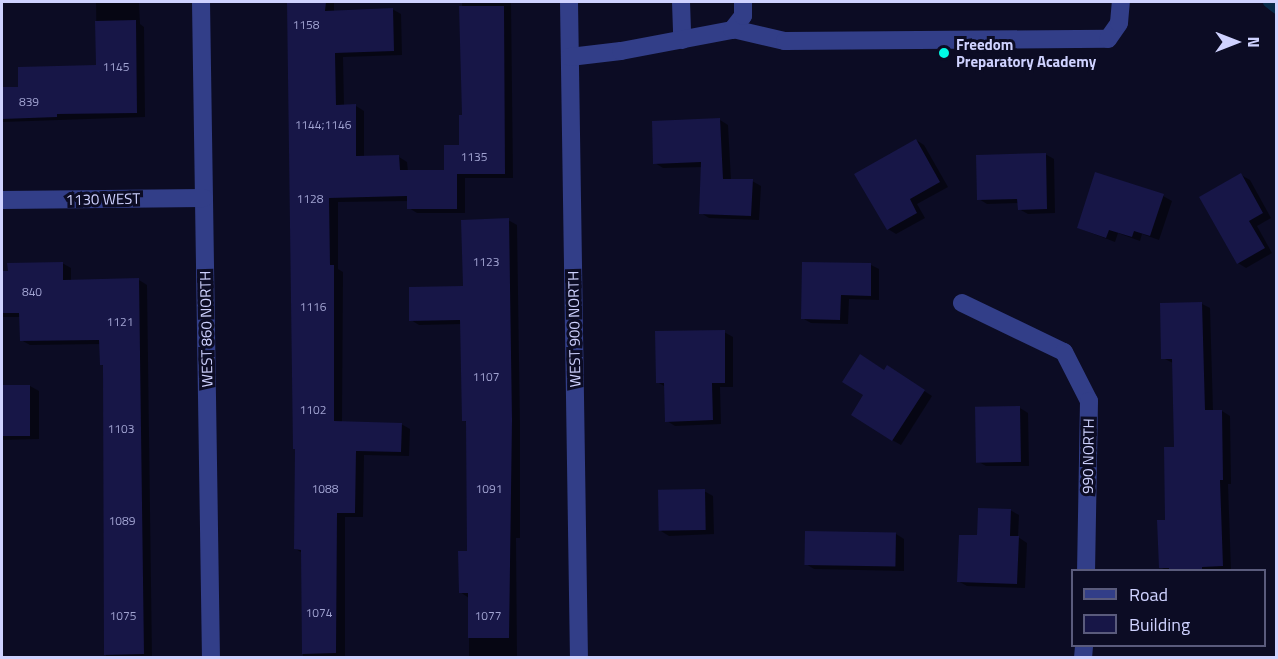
<!DOCTYPE html>
<html>
<head>
<meta charset="utf-8">
<style>
  body { margin:0 }
  #map { position:relative; width:1278px; height:659px; overflow:hidden; background:#0c0c24; font-family:"Titillium Web",sans-serif }
  div>[style] { position:absolute }
  .shadow>* { inset:0; background:#0007 }
  .stream>* { height:9px; margin:-4.5px; padding:0 4.5px; transform-origin:4.5px; border-radius:4.5px; background:#062a49 }
  .building>* { inset:0; background:#171647; transform-origin:0 0 }
  .minor>* { height:18px; margin:-9px; padding:0 9px; transform-origin:9px; border-radius:9px; background:#323e88 }
  .dots>* { width:16px; height:16px; translate:-50% -50%; box-sizing:border-box; border:3px solid #0c0c24; border-radius:50% }
  span { translate:-50% -50%; white-space:nowrap; text-align:center; line-height:1.15; -webkit-text-stroke:6px #0c0c24; paint-order:stroke }
  .number-label { font-size:12px; color:#a1a3d1 }
  .number-label span { -webkit-text-stroke-width:0 }
  .poi-label { font-size:15px; color:#cfd2ff; font-weight:700 }
  .left { translate:0 -50%; text-align:left }
  .street-label { font-size:15px; color:#cfd2ff }
  .frame { position:absolute; inset:0; border:3px solid #cfd2ff; pointer-events:none }
  .legend { position:absolute; left:1071px; top:569px; width:195px; height:78px; box-sizing:border-box; background:#0c0c24; border:2px solid #5a5b7c; margin:0; padding:8px 10px; list-style:none; font-size:18px; color:#cfd2ff }
  .legend li { display:flex; align-items:center; gap:12px; height:30px }
  .legend b { width:30px; border:2px solid #5a5b7c }
  .north { position:absolute; left:1206px; top:12px; width:60px; height:60px; -webkit-text-stroke:4px #0c0c24; paint-order:stroke; rotate:90deg; font-size:16px; font-weight:700; line-height:24px; text-align:center; color:#cfd2ff }
  .north::after { content:''; display:block; margin:auto; width:21px; height:27px; background:#cfd2ff; clip-path:polygon(50% 0,100% 100%,50% 72%,0 100%) }
</style>
</head>
<body>
<div id="map">
  <div class="shadow">
    <div style="clip-path:polygon(96px 2px,139px 2px,140px 24px,144px 27px,145px 117px,2px 122px,2px 89px,20px 88px,97px 66px)"></div>
    <div style="clip-path:polygon(289px 2px,334px 2px,334px 12px,392px 9px,401px 14px,402px 55px,343px 57px,344px 106px,356px 106px,364px 111px,364px 158px,399px 157px,407px 162px,408px 172px,446px 172px,461px 146px,464px 117px,462px 2px,511px 2px,513px 178px,465px 178px,465px 213px,417px 213px,409px 208px,409px 201px,338px 202px,338px 269px,343px 272px,342px 423px,401px 424px,410px 429px,409px 456px,364px 455px,363px 517px,345px 517px,345px 658px,303px 658px,302px 553px,296px 549px,297px 449px,295px 448px)"></div>
    <div style="clip-path:polygon(720px 120px,728px 125px,731px 180px,752px 181px,761px 186px,759px 220px,709px 218px,701px 213px,703px 167px,663px 168px,655px 163px)"></div>
    <div style="clip-path:polygon(916px 140px,924px 145px,948px 187px,917px 204px,925px 218px,896px 234px,888px 229px)"></div>
    <div style="clip-path:polygon(1045px 154px,1054px 159px,1055px 213px,1028px 214px,1019px 209px,1019px 203px,987px 204px,979px 199px)"></div>
    <div style="clip-path:polygon(1241px 175px,1250px 180px,1271px 218px,1257px 226px,1272px 253px,1246px 268px,1238px 263px)"></div>
    <div style="clip-path:polygon(1163px 196px,1172px 201px,1159px 240px,1142px 234px,1140px 241px,1118px 233px,1115px 242px,1078px 228px)"></div>
    <div style="clip-path:polygon(508px 220px,517px 225px,520px 426px,520px 538px,516px 538px,517px 658px,469px 658px,469px 598px,460px 592px,469px 552px,467px 422px,463px 420px,462px 324px,419px 325px,411px 320px,464px 287px)"></div>
    <div style="clip-path:polygon(62px 263px,71px 268px,71px 282px,139px 280px,147px 285px,152px 658px,106px 658px,104px 366px,102px 365px,101px 344px,30px 345px,21px 340px,21px 317px,2px 317px,2px 273px)"></div>
    <div style="clip-path:polygon(871px 265px,879px 269px,879px 300px,849px 299px,848px 324px,811px 323px,802px 318px)"></div>
    <div style="clip-path:polygon(1202px 304px,1210px 308px,1213px 411px,1222px 411px,1230px 416px,1231px 484px,1228px 484px,1231px 570px,1166px 570px,1160px 567px,1175px 448px,1173px 363px,1163px 358px)"></div>
    <div style="clip-path:polygon(724px 332px,733px 337px,733px 387px,720px 387px,721px 424px,675px 426px,667px 421px,666px 387px,657px 382px)"></div>
    <div style="clip-path:polygon(885px 371px,895px 372px,932px 396px,901px 445px,892px 440px)"></div>
    <div style="clip-path:polygon(30px 386px,39px 391px,39px 439px,2px 440px,2px 387px)"></div>
    <div style="clip-path:polygon(1020px 408px,1028px 413px,1029px 466px,986px 466px,977px 461px)"></div>
    <div style="clip-path:polygon(704px 491px,713px 496px,714px 534px,669px 536px,661px 531px)"></div>
    <div style="clip-path:polygon(1010px 510px,1019px 515px,1018px 537px,1027px 543px,1025px 588px,967px 586px,958px 581px,979px 537px)"></div>
    <div style="clip-path:polygon(896px 534px,904px 539px,904px 571px,814px 569px,806px 564px)"></div>
  </div>
  <div class="stream">
    <div style="left:1267px;top:2px;width:11px;rotate:38deg"></div>
  </div>
  <div class="building">
    <div style="clip-path:polygon(287px 2px,326px 2px,325px 11px,393px 8px,394px 51px,335px 53px,336px 105px,356px 104px,356px 156px,399px 155px,400px 170px,444px 170px,444px 145px,459px 145px,459px 115px,462px 115px,459px 6px,504px 6px,505px 174px,457px 174px,457px 209px,407px 209px,407px 196px,329px 198px,330px 265px,334px 265px,334px 421px,402px 423px,401px 452px,356px 451px,355px 513px,337px 513px,336px 653px,302px 654px,301px 550px,294px 549px,295px 449px,293px 449px)"></div>
    <div style="clip-path:polygon(136px 20px,137px 113px,57px 114px,57px 117px,2px 119px,2px 87px,18px 87px,18px 67px,96px 65px,95px 21px)"></div>
    <div style="clip-path:polygon(720px 118px,723px 179px,753px 179px,751px 216px,699px 214px,701px 162px,653px 164px,652px 121px)"></div>
    <div style="clip-path:polygon(916px 139px,940px 182px,910px 199px,917px 213px,887px 230px,854px 174px)"></div>
    <div style="clip-path:polygon(1046px 153px,1047px 209px,1018px 210px,1017px 199px,977px 200px,976px 155px)"></div>
    <div style="clip-path:polygon(1095px 172px,1164px 194px,1150px 236px,1134px 231px,1132px 237px,1109px 230px,1106px 238px,1077px 228px)"></div>
    <div style="clip-path:polygon(1241px 173px,1263px 213px,1249px 221px,1265px 248px,1237px 264px,1199px 197px)"></div>
    <div style="clip-path:polygon(509px 218px,512px 420px,509px 638px,468px 638px,468px 593px,459px 593px,458px 551px,467px 551px,466px 421px,462px 421px,460px 320px,409px 321px,409px 287px,463px 286px,461px 220px)"></div>
    <div style="clip-path:polygon(63px 262px,63px 280px,139px 278px,144px 654px,104px 655px,103px 365px,100px 365px,99px 340px,20px 341px,19px 313px,2px 313px,2px 271px,8px 271px,7px 263px)"></div>
    <div style="clip-path:polygon(802px 262px,871px 263px,871px 296px,841px 295px,840px 320px,801px 319px)"></div>
    <div style="clip-path:polygon(1202px 302px,1205px 410px,1222px 410px,1223px 480px,1220px 480px,1223px 566px,1202px 567px,1202px 570px,1169px 570px,1169px 568px,1159px 568px,1157px 520px,1165px 520px,1164px 447px,1174px 447px,1172px 359px,1161px 359px,1160px 303px)"></div>
    <div style="clip-path:polygon(725px 330px,725px 383px,712px 383px,713px 420px,665px 422px,664px 383px,656px 383px,655px 331px)"></div>
    <div style="clip-path:polygon(860px 354px,884px 370px,887px 365px,925px 390px,892px 441px,851px 415px,863px 395px,842px 382px)"></div>
    <div style="left:2px;top:385px;width:28px;height:51px"></div>
    <div style="left:1020px;top:406px;width:56px;height:45px;rotate:89deg"></div>
    <div style="left:705px;top:489px;width:41px;height:47px;rotate:89deg"></div>
    <div style="clip-path:polygon(978px 508px,1011px 509px,1010px 536px,1019px 536px,1017px 584px,957px 582px,959px 535px,977px 535px)"></div>
    <div style="left:805px;top:531px;width:91px;height:34px;rotate:1deg"></div>
  </div>
  <div class="minor">
    <div style="left:201px;top:2px;width:656px;rotate:89.13deg"></div>
    <div style="left:569px;top:2px;width:656px;rotate:89.13deg"></div>
    <div style="left:681px;top:2px;width:38px;rotate:88deg"></div>
    <div style="left:733px;top:29px;width:53px;rotate:13deg"></div>
    <div style="left:785px;top:41px;width:323px;rotate:-0.4deg"></div>
    <div style="left:1108px;top:39px;width:19px;rotate:-55deg"></div>
    <div style="left:1119px;top:23px;width:21px;rotate:-85deg"></div>
    <div style="left:570px;top:57px;width:51px;rotate:-6.7deg"></div>
    <div style="left:621px;top:51px;width:113px;rotate:-10.7deg"></div>
    <div style="left:732px;top:30px;width:18px;rotate:-52deg"></div>
    <div style="left:743px;top:16px;width:14px;rotate:-90deg"></div>
    <div style="left:2px;top:200px;width:202px;rotate:-0.6deg"></div>
    <div style="left:962px;top:303px;width:113px;rotate:25.7deg"></div>
    <div style="left:1064px;top:352px;width:55px;rotate:63deg"></div>
    <div style="left:1089px;top:401px;width:169px;rotate:91deg"></div>
    <div style="left:1083px;top:658px;width:12px;rotate:-85deg"></div>
  </div>
  <div class="dots">
    <div style="left:944px;top:53px;background:#00fae5"></div>
  </div>
  <div class="number-label">
    <span style="left:306px;top:25px">1158</span>
    <span style="left:116px;top:67px">1145</span>
    <span style="left:29px;top:102px">839</span>
    <span style="left:323px;top:125px">1144;1146</span>
    <span style="left:474px;top:157px">1135</span>
    <span style="left:310px;top:199px">1128</span>
    <span style="left:486px;top:262px">1123</span>
    <span style="left:32px;top:292px">840</span>
    <span style="left:313px;top:307px">1116</span>
    <span style="left:120px;top:322px">1121</span>
    <span style="left:486px;top:377px">1107</span>
    <span style="left:313px;top:410px">1102</span>
    <span style="left:121px;top:429px">1103</span>
    <span style="left:325px;top:489px">1088</span>
    <span style="left:489px;top:489px">1091</span>
    <span style="left:122px;top:521px">1089</span>
    <span style="left:319px;top:613px">1074</span>
    <span style="left:123px;top:616px">1075</span>
    <span style="left:488px;top:616px">1077</span>
  </div>
  <div class="poi-label">
    <span class="left" style="left:956px;top:53px">Freedom<br>Preparatory Academy</span>
  </div>
  <div class="street-label">
    <span style="left:103px;top:199px;rotate:-1deg">1130 WEST</span>
    <span style="left:206px;top:329px;rotate:-91deg">WEST 860 NORTH</span>
    <span style="left:574px;top:329px;rotate:-91deg">WEST 900 NORTH</span>
    <span style="left:1088px;top:456px;rotate:-89deg">990 NORTH</span>
  </div>
  <div class="frame"></div>
  <ul class="legend">
  <li><b style="height:8px;background:#323e88"></b>Road</li>
  <li><b style="height:16px;background:#171647"></b>Building</li>
  </ul>
  <div class="north">N</div>
</div>
</body>
</html>
